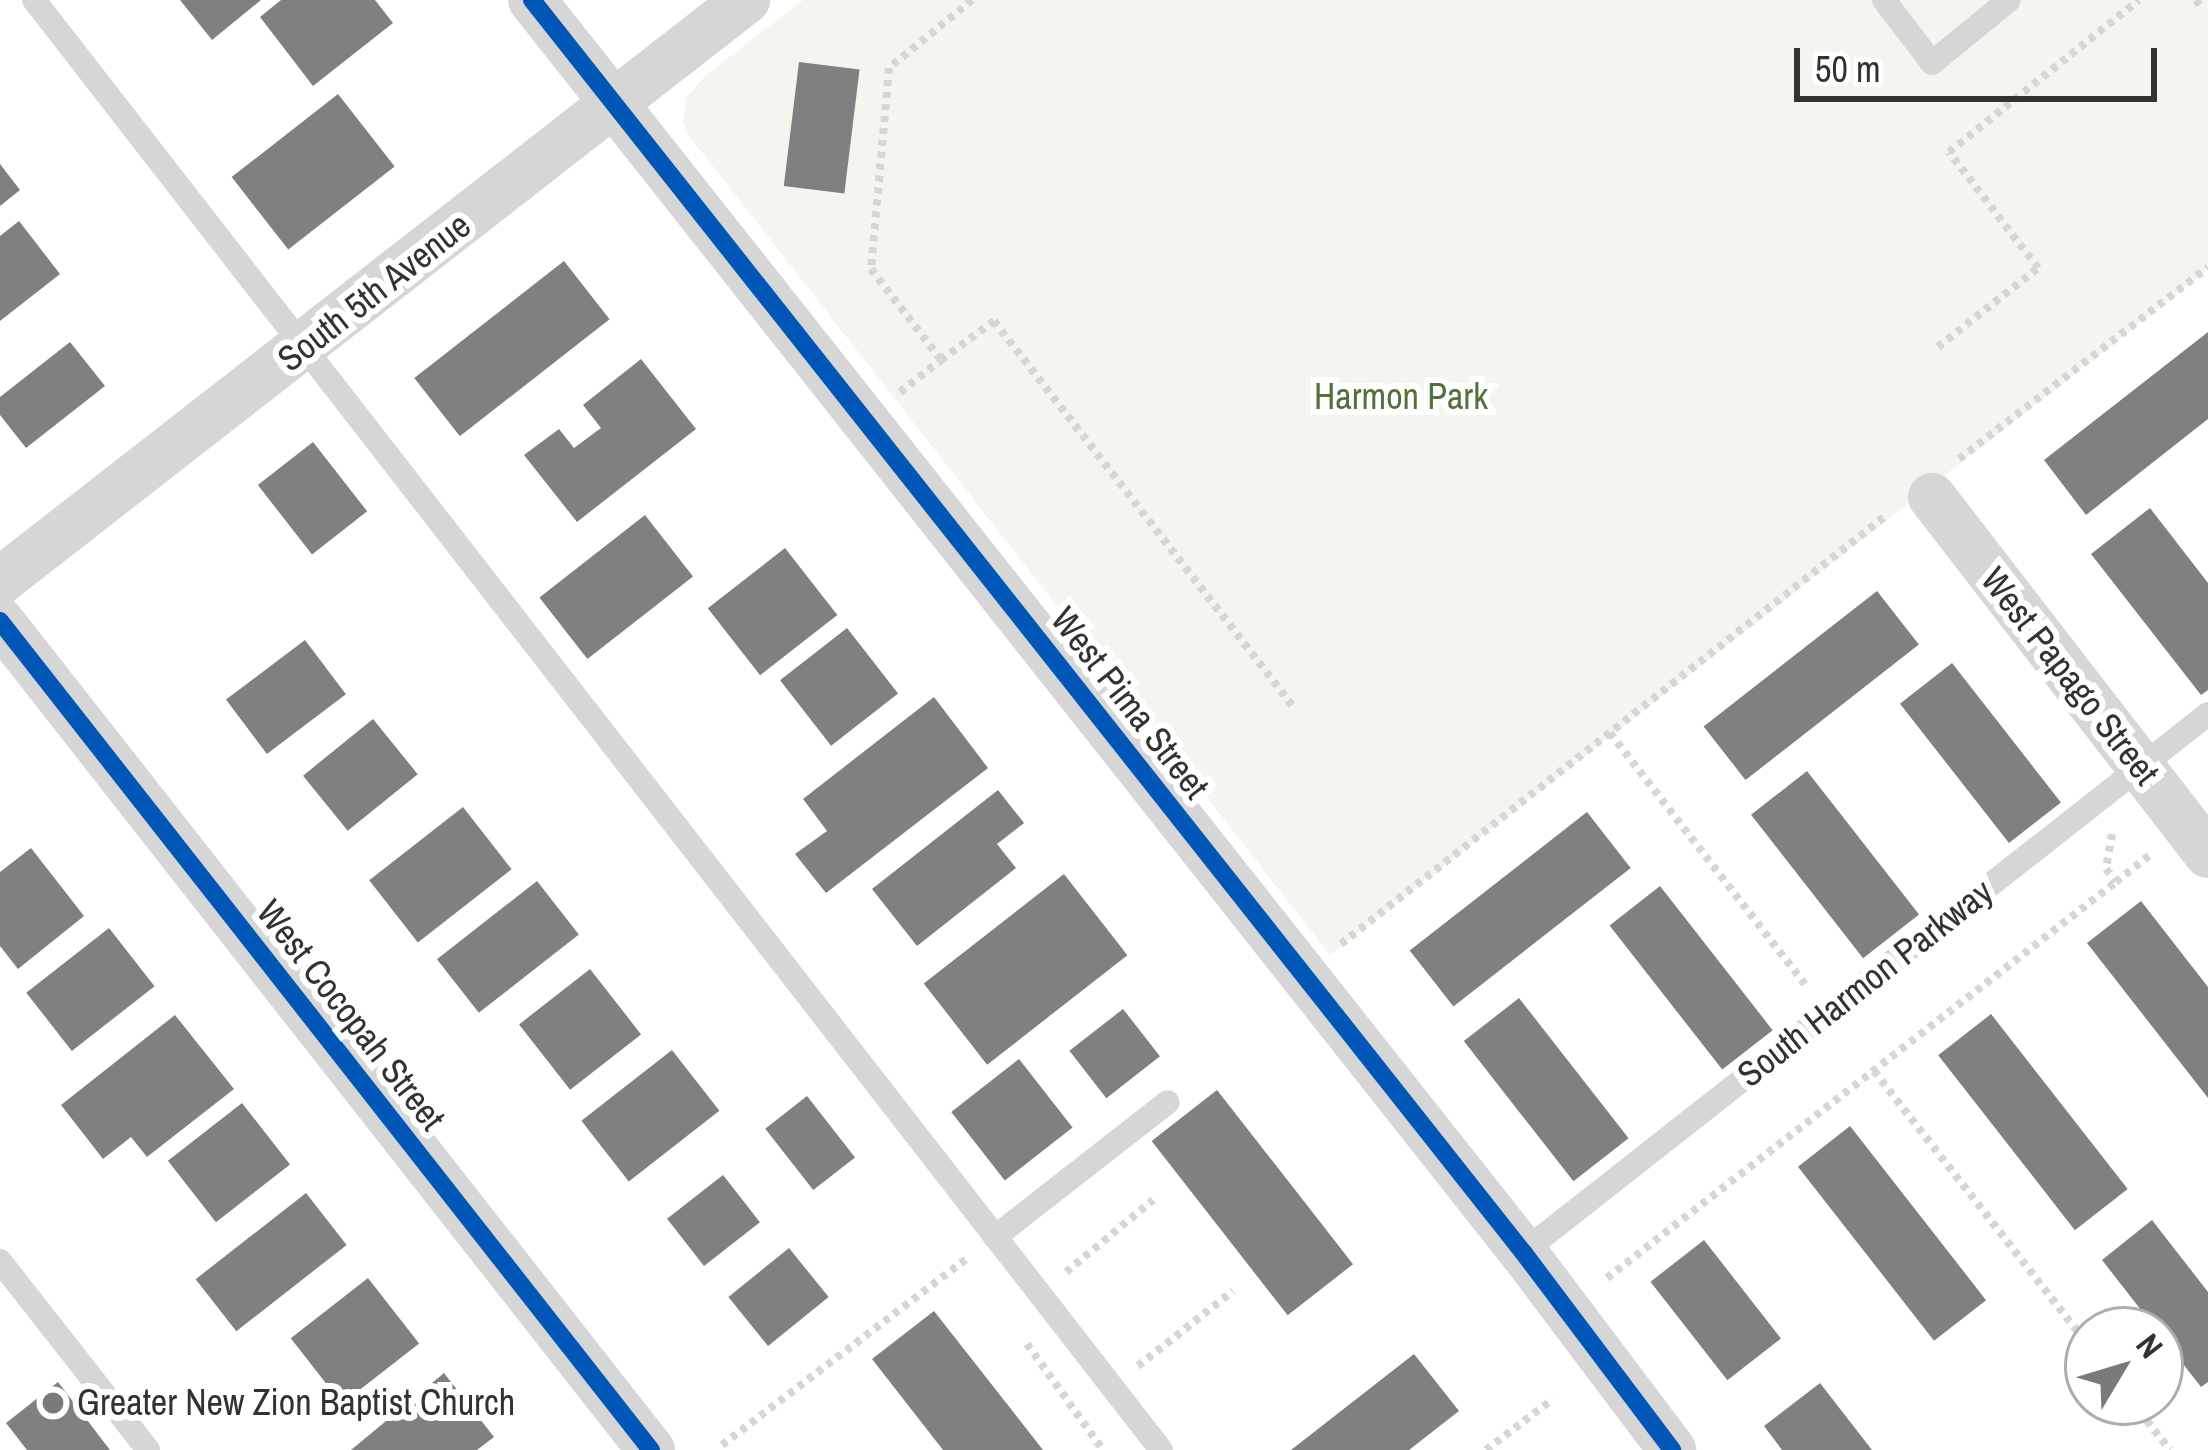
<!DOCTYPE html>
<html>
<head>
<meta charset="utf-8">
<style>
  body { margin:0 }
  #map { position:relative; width:2208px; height:1450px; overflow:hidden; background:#fff; font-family:"Archivo Narrow",sans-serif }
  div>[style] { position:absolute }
  .green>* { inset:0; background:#f2f6ee }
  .building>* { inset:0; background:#808080; transform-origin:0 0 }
  .path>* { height:8px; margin-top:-4px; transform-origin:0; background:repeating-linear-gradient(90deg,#d6d6d6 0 6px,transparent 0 12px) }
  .lane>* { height:24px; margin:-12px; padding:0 12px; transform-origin:12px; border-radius:12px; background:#d6d6d6 }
  .street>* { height:48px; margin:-24px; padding:0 24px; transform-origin:24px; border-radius:24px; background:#d6d6d6 }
  .cycleway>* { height:18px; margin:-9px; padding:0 9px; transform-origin:9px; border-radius:9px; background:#0057b8 }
  .dots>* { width:33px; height:33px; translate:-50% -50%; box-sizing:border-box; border:6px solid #fff; border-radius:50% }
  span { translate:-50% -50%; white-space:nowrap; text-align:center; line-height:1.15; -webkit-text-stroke:12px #fff; paint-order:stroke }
  .street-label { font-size:36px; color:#323232 }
  .park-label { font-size:36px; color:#52713d }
  .poi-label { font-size:36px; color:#323232 }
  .left { translate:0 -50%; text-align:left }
  .north { position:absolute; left:2064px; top:1306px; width:120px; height:120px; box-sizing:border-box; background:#fff; border:3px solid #adadad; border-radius:50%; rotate:52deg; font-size:33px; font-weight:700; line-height:48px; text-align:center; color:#323232 }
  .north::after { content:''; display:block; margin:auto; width:42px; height:54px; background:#7a7a7a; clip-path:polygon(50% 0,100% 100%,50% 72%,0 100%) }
  .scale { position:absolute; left:1794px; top:48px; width:363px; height:54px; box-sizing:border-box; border:6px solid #323232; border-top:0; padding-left:15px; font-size:36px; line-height:42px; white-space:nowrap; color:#323232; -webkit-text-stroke:9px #fff; paint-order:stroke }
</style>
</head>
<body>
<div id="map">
  <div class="green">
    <div style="clip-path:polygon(803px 0,2208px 0,2208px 270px,1330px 955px,690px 137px,683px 122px,686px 98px,706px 75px)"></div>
  </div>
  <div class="building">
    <div style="clip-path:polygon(180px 0,261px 0,212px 40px)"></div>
    <div style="clip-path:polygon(281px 0,375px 0,393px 23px,313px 86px,260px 17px)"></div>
    <div style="left:799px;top:62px;width:61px;height:125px;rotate:7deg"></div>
    <div style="left:338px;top:94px;width:92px;height:135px;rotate:52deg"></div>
    <div style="clip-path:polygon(0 164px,20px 190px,0 206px)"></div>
    <div style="clip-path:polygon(19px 221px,60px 274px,0 321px,0 236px)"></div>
    <div style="left:564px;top:261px;width:74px;height:190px;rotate:52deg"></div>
    <div style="clip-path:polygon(2208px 332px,2208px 419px,2086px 515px,2044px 460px)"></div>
    <div style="clip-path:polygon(70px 342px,105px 386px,26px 448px,0 415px,0 397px)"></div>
    <div style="clip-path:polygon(641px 359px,696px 429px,577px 522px,524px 455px,559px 429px,574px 448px,601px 428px,583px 405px)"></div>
    <div style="left:313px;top:442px;width:88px;height:70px;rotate:52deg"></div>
    <div style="clip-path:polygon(2150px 508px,2208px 583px,2208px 690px,2201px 695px,2091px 554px)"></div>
    <div style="left:645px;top:515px;width:78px;height:134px;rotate:52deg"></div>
    <div style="left:785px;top:548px;width:85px;height:98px;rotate:52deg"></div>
    <div style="left:1877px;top:591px;width:68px;height:220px;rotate:52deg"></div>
    <div style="left:847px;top:628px;width:83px;height:85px;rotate:52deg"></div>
    <div style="left:305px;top:640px;width:68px;height:99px;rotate:53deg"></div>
    <div style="left:1952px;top:663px;width:177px;height:66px;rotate:52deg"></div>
    <div style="clip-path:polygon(934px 697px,988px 768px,826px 893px,795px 854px,827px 831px,803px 799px)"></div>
    <div style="left:373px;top:719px;width:71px;height:90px;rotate:51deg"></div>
    <div style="left:1807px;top:771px;width:182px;height:71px;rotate:52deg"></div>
    <div style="clip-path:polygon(998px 790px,1024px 823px,997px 844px,1016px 868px,917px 946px,872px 889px)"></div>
    <div style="left:463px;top:807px;width:79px;height:119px;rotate:52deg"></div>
    <div style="left:1587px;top:812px;width:71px;height:225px;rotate:52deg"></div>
    <div style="clip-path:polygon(31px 848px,84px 916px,18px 969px,0 946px,0 872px)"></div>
    <div style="left:1064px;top:874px;width:103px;height:178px;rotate:52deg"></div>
    <div style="left:537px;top:881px;width:68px;height:127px;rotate:52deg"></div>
    <div style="left:1660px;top:886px;width:183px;height:64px;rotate:52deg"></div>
    <div style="clip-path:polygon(2141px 901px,2208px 987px,2208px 1098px,2087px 943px)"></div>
    <div style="left:109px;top:928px;width:74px;height:105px;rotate:52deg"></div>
    <div style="left:590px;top:969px;width:83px;height:90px;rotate:52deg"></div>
    <div style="left:1519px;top:998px;width:178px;height:70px;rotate:52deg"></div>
    <div style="left:1123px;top:1009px;width:60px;height:68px;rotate:52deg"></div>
    <div style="left:1991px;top:1014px;width:222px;height:67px;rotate:52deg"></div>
    <div style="clip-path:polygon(175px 1015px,234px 1089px,147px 1157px,131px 1137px,103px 1159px,61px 1105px)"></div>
    <div style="left:672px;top:1050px;width:77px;height:115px;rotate:52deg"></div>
    <div style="left:1019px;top:1059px;width:87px;height:86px;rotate:52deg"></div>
    <div style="left:1217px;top:1090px;width:221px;height:83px;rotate:52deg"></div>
    <div style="left:807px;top:1096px;width:78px;height:53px;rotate:52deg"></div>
    <div style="left:242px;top:1103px;width:78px;height:94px;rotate:52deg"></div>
    <div style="left:1850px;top:1126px;width:221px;height:66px;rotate:52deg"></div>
    <div style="left:723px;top:1175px;width:60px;height:71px;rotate:52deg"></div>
    <div style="left:306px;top:1193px;width:66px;height:140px;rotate:52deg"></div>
    <div style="clip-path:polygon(2152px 1220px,2208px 1292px,2208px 1382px,2201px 1387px,2102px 1260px)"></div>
    <div style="left:1704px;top:1240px;width:125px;height:68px;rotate:52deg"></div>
    <div style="left:789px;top:1248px;width:63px;height:78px;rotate:51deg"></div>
    <div style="left:368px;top:1278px;width:83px;height:98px;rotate:52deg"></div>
    <div style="clip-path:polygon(934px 1311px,1043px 1450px,943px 1450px,872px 1359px)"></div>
    <div style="clip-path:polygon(1414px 1354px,1459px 1411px,1409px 1450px,1291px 1450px)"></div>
    <div style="clip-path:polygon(444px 1373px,494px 1437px,477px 1450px,351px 1450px)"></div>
    <div style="clip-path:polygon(58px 1382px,110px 1450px,27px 1450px,6px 1423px)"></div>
    <div style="clip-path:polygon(1820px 1383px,1872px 1450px,1782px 1450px,1764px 1426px)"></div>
  </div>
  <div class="path">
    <div style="left:972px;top:0;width:107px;rotate:140.7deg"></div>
    <div style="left:889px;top:68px;width:202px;rotate:95.1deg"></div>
    <div style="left:871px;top:269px;width:115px;rotate:52.4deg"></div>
    <div style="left:941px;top:360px;width:66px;rotate:-36.3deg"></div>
    <div style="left:994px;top:321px;width:492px;rotate:52.2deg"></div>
    <div style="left:2196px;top:0;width:9px;rotate:54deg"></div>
    <div style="left:1938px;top:347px;width:127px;rotate:-38.3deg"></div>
    <div style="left:2038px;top:268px;width:146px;rotate:-127.5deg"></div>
    <div style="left:1949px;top:152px;width:243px;rotate:-38.7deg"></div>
    <div style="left:900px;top:392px;width:52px;rotate:-38deg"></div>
    <div style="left:1959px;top:459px;width:314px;rotate:-37.6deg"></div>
    <div style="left:1610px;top:733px;width:323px;rotate:52.2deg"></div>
    <div style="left:2112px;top:834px;width:36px;rotate:100deg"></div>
    <div style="left:2106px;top:869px;width:16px;rotate:52deg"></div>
    <div style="left:2116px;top:882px;width:45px;rotate:-38.7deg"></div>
    <div style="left:1341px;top:944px;width:696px;rotate:-38.17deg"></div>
    <div style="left:1874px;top:1071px;width:348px;rotate:52deg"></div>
    <div style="left:1066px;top:1272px;width:113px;rotate:-39.6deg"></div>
    <div style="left:1607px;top:1278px;width:645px;rotate:-37.88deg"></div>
    <div style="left:1027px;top:1344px;width:130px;rotate:54.4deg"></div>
    <div style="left:1138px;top:1366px;width:121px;rotate:-38.3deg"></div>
    <div style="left:2132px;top:1402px;width:61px;rotate:51.6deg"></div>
    <div style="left:722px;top:1445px;width:307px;rotate:-37.3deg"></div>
    <div style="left:1486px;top:1450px;width:84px;rotate:-37.3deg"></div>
  </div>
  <div class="lane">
    <div style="left:34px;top:0;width:1836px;rotate:52.14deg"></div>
    <div style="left:1884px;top:0;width:79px;rotate:52.7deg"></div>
    <div style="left:1932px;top:63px;width:99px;rotate:-39.3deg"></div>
    <div style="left:995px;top:1237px;width:219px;rotate:-38deg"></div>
    <div style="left:1523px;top:1252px;width:871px;rotate:-38.15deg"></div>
    <div style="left:0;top:1261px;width:240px;rotate:51.9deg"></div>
  </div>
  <div class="street">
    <div style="left:532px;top:0;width:1597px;rotate:51.64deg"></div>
    <div style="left:1523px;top:1252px;width:248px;rotate:53deg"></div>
    <div style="left:1932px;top:497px;width:451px;rotate:52.3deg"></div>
    <div style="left:0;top:581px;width:946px;rotate:-37.91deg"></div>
    <div style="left:0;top:621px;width:1054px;rotate:51.86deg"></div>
  </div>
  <div class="cycleway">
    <div style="left:532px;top:0;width:1597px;rotate:51.64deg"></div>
    <div style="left:1523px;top:1252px;width:248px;rotate:53deg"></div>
    <div style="left:0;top:621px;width:1054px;rotate:51.86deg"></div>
  </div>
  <div class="dots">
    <div style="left:53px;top:1403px;background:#7a7a7a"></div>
  </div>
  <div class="street-label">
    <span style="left:374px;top:292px;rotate:-38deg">South 5th Avenue</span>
    <span style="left:2070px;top:676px;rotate:52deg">West Papago Street</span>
    <span style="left:1130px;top:703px;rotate:52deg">West Pima Street</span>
    <span style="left:1865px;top:983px;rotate:-38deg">South Harmon Parkway</span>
    <span style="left:351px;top:1015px;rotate:52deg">West Cocopah Street</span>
  </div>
  <div class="park-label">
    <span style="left:1401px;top:397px">Harmon Park</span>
  </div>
  <div class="poi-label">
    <span class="left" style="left:77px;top:1403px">Greater New Zion Baptist Church</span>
  </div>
  <div class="north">N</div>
  <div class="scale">50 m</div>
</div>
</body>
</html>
